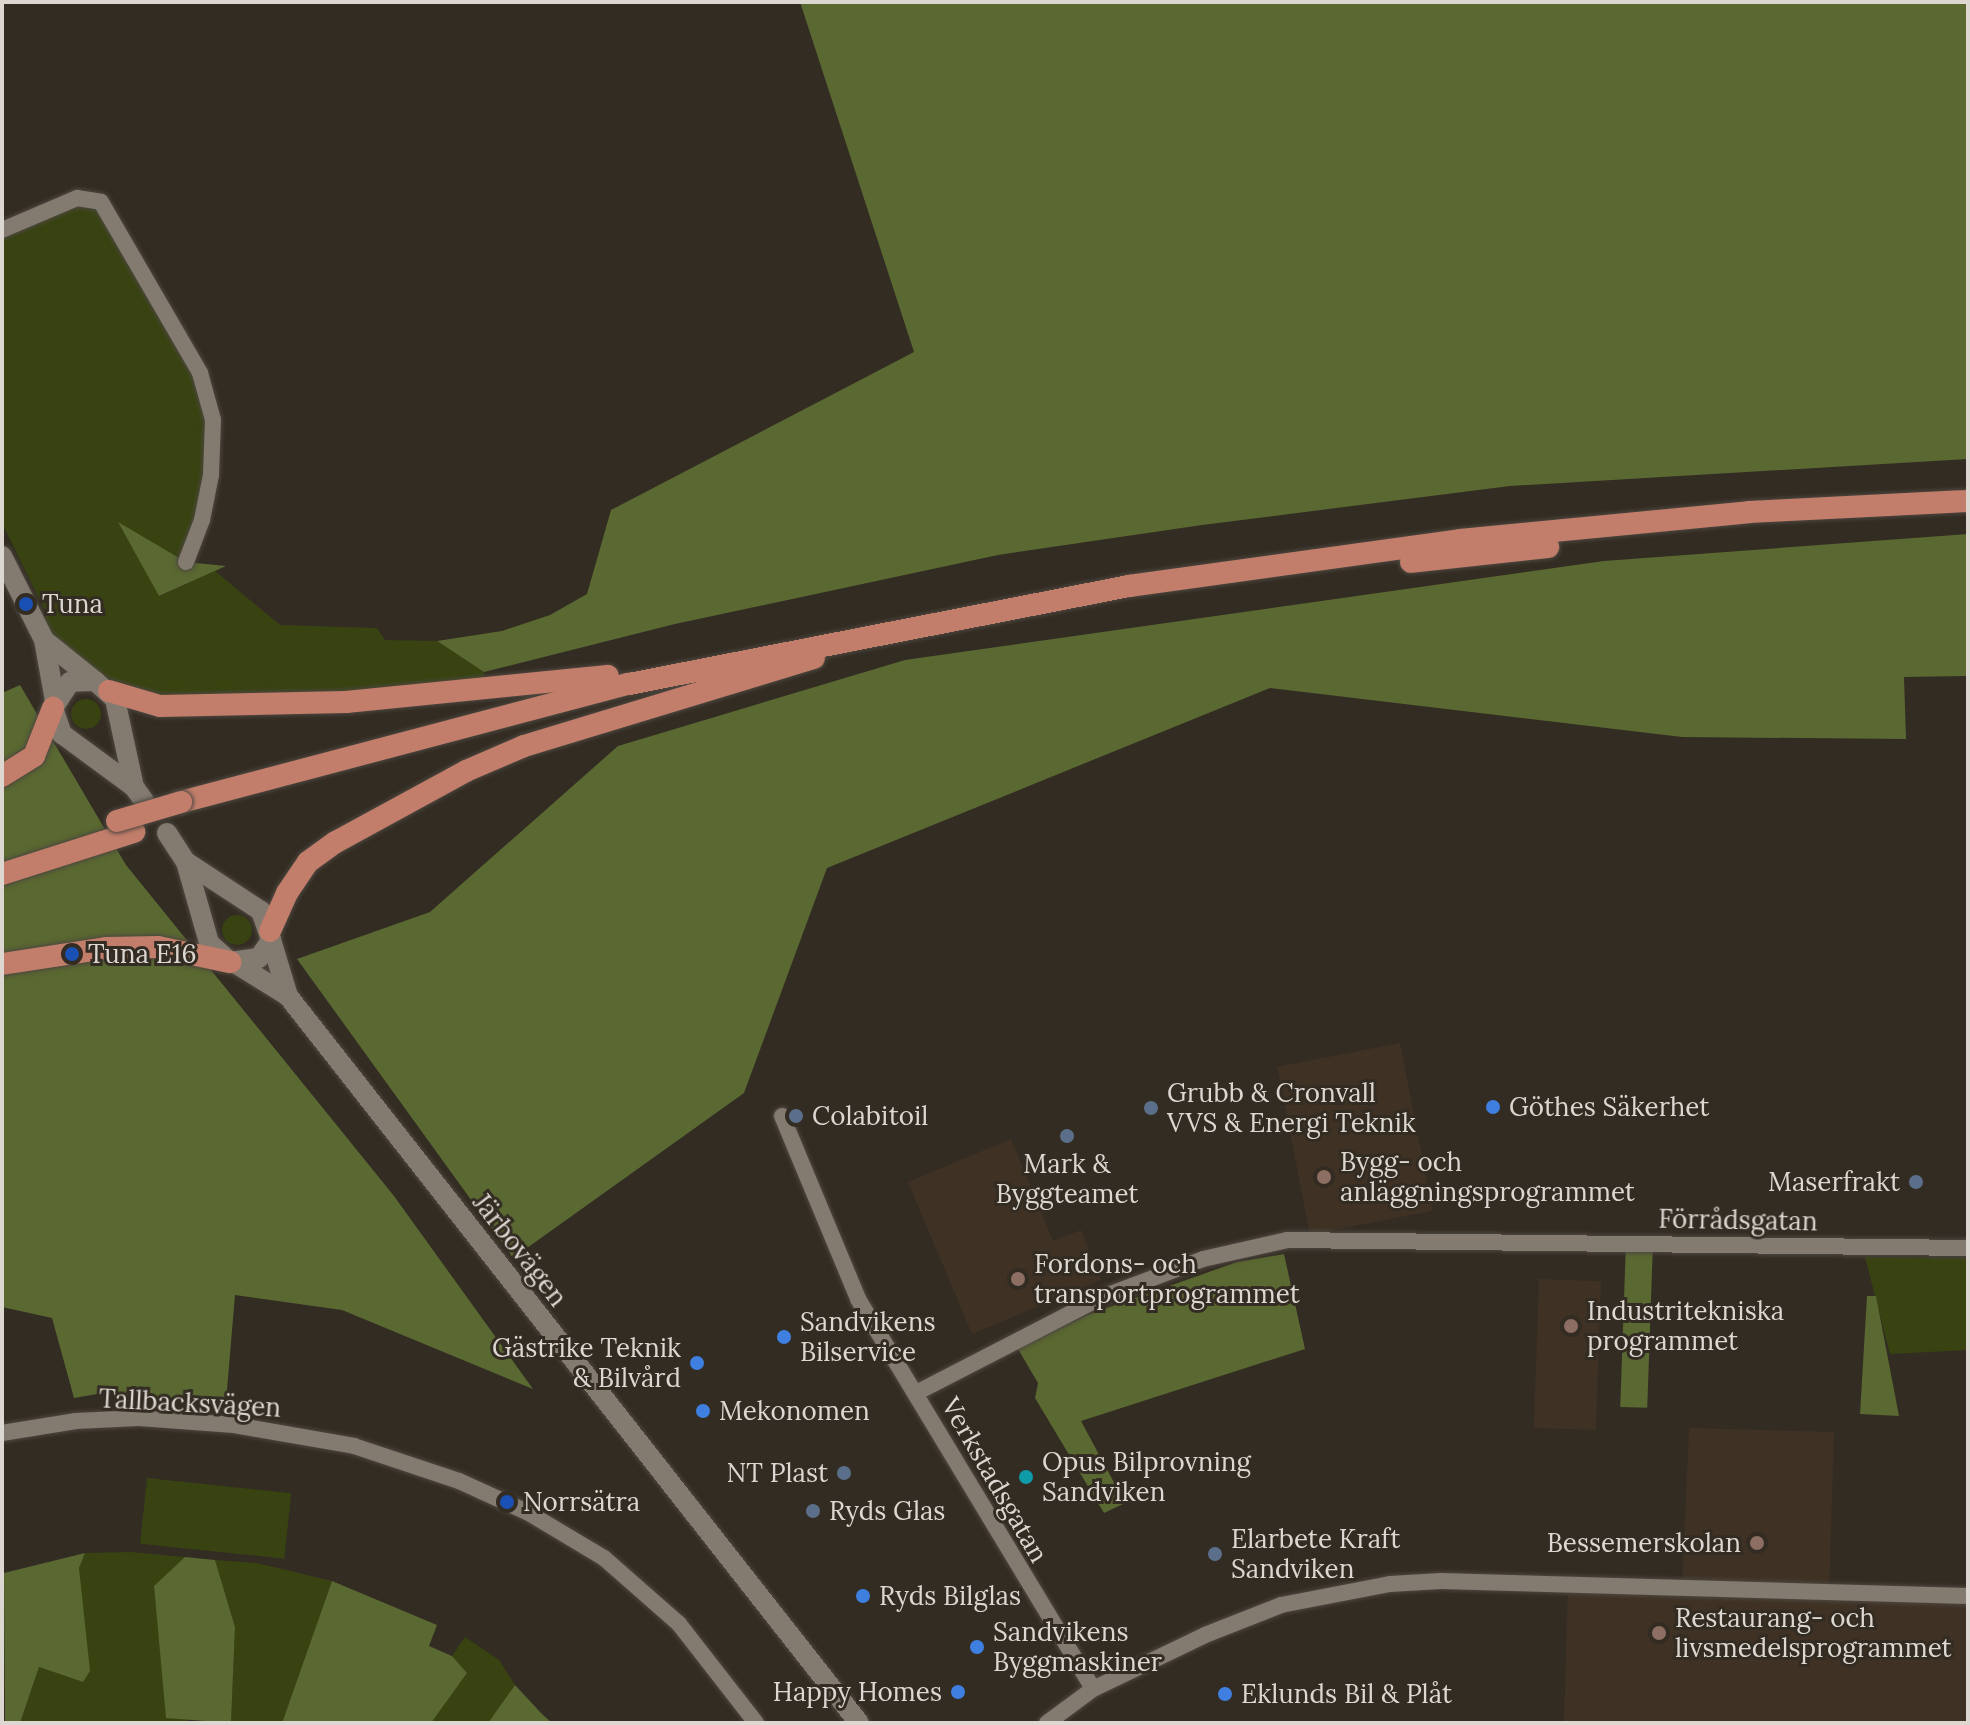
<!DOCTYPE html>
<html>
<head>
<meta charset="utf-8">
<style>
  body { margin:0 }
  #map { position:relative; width:1970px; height:1725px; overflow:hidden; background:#332c23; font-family:Lora,serif }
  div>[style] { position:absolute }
  .education>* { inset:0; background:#3f3224; transform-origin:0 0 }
  .green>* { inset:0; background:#384311; transform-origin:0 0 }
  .round { border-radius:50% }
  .forest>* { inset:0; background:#5a6831; transform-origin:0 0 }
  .roads { filter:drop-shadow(0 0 2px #4d473f) drop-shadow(0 0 2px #4d473f) }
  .minor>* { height:16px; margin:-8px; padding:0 8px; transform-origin:8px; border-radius:8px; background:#837a70 }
  .secondary>* { height:20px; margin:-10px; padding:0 10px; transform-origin:10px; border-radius:10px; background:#837a70 }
  .trunk>* { height:22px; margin:-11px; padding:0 11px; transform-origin:11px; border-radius:11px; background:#c27e6b }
  .bridges { filter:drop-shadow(0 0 2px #4d473f) drop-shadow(0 0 2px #4d473f) }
  .trunk-bridge>* { height:22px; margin:-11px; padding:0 11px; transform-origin:11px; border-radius:11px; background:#c27e6b }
  .dots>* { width:22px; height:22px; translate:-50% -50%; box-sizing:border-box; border:4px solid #332c23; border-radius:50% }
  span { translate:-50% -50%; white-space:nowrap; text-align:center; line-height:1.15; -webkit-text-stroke:6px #332c23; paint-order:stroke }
  .poi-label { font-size:26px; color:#dcd7d1 }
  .left { translate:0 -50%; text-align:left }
  .right { translate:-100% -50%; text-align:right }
  .street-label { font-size:26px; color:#dcd7d1 }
  .frame { position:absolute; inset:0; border:4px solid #dcd7d1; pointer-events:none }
</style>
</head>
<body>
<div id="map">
  <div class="education">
    <div style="left:1400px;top:1043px;width:171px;height:125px;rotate:79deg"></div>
    <div style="clip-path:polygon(1011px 1139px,1053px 1241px,1081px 1230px,1101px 1280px,972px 1334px,908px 1182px)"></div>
    <div style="left:1539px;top:1279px;width:62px;height:149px;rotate:2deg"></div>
    <div style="clip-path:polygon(1689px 1428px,1834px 1432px,1829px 1593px,1968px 1596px,1968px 1723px,1564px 1723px,1568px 1585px,1682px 1588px)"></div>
  </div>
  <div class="green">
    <div style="clip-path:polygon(77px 198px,101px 202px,200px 373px,211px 475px,186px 562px,119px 524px,160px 596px,215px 571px,280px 625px,377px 628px,385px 640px,437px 641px,484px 672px,488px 690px,137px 702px,44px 640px,45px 611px,2px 523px,2px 230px)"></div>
    <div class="round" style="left:71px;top:699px;width:30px;height:30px"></div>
    <div class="round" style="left:222px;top:915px;width:30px;height:30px"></div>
    <div style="clip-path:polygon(1865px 1257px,1968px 1258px,1968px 1350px,1890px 1354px)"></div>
    <div style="left:147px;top:1478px;width:145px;height:66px;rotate:6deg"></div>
    <div style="clip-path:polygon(131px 1552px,185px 1557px,154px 1587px,167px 1718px,187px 1718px,187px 1723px,20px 1723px,39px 1667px,83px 1682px,79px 1568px,85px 1553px)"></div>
    <div style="clip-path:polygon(215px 1560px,257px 1563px,332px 1581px,282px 1723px,231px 1723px,235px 1627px)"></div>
    <div style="clip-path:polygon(465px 1637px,499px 1660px,515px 1685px,488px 1723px,431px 1723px,467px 1673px,452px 1656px)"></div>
  </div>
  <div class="forest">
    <div style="clip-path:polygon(800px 2px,1968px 2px,1968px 459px,1510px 486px,1202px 525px,998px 555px,675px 624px,484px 672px,437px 641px,502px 631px,550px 615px,587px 594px,611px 510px,914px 352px)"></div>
    <div style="clip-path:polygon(118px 522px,186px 562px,226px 566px,159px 596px)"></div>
    <div style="clip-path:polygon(1968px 534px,1968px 676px,1904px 677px,1906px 739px,1682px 737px,1270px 688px,827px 868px,744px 1093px,513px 1258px,297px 959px,430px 912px,618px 746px,905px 660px,1604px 561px)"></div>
    <div style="clip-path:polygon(20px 685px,126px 865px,394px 1196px,533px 1389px,342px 1310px,235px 1295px,226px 1402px,103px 1393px,74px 1398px,52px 1318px,2px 1307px,2px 693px)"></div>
    <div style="left:1626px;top:1242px;width:27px;height:165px;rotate:2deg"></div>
    <div style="clip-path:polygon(1284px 1254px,1305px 1349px,1081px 1421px,1125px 1503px,1104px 1513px,1035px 1398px,1038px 1383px,1018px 1349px,1087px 1315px,1237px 1262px)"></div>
    <div style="clip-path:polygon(1867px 1296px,1876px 1296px,1899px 1416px,1860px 1414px)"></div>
    <div style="clip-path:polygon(85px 1553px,79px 1568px,90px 1671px,83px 1682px,39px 1667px,20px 1723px,5px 1723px,4px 1573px)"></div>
    <div style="clip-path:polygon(185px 1557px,215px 1560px,235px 1627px,231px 1723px,166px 1718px,154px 1586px)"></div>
    <div style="clip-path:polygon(332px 1581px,437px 1625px,429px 1646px,452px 1656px,467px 1673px,431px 1723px,282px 1723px)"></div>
    <div style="clip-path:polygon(515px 1685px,542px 1714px,552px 1723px,488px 1723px)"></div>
  </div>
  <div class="roads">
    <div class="minor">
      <div style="left:2px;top:230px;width:82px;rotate:-23.1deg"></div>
      <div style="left:77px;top:198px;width:24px;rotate:9deg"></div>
      <div style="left:101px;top:202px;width:198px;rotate:59.9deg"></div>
      <div style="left:200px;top:373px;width:49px;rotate:74.5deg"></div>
      <div style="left:213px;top:420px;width:55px;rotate:92.1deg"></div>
      <div style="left:211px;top:475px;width:46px;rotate:101.3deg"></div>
      <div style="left:202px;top:520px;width:45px;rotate:110.9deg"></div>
      <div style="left:782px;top:1116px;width:198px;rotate:67.4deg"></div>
      <div style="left:858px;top:1299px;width:455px;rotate:58.9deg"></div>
      <div style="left:916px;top:1393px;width:207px;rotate:-27.3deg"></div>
      <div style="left:1100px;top:1298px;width:110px;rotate:-20.7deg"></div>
      <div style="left:1203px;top:1259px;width:86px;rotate:-12.7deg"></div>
      <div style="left:1287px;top:1240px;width:681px;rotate:0.67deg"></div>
      <div style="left:2px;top:1433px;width:75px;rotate:-9.2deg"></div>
      <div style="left:76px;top:1421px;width:63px;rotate:-2.7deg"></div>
      <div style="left:139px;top:1418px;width:95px;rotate:4.2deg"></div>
      <div style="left:234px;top:1425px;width:122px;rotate:9.9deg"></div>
      <div style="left:354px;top:1446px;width:111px;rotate:18.4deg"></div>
      <div style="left:459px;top:1481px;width:75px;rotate:24.5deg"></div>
      <div style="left:527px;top:1512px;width:90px;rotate:30.9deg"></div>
      <div style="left:604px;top:1558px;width:100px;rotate:41.3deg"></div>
      <div style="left:679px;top:1624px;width:125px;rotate:52.1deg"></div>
      <div style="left:1047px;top:1723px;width:57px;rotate:-36.5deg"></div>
      <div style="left:1093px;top:1689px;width:124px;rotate:-25.7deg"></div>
      <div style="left:1205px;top:1635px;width:82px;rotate:-21.5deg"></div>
      <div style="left:1281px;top:1605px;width:111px;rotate:-10.9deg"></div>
      <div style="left:1390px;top:1584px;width:51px;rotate:-3.4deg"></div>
      <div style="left:1441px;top:1581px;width:527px;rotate:1.63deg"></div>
    </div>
    <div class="secondary">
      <div style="left:2px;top:556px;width:94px;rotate:63.4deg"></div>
      <div style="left:44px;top:640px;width:62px;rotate:79.8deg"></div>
      <div style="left:44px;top:640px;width:65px;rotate:38.8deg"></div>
      <div style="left:134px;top:787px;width:90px;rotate:-102.2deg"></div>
      <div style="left:115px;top:699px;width:27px;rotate:-138deg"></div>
      <div style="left:95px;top:681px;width:25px;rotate:178deg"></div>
      <div style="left:70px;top:682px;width:31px;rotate:123deg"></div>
      <div style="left:53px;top:708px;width:28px;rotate:71deg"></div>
      <div style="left:62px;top:734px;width:89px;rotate:36.4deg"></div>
      <div style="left:134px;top:787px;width:17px;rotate:54deg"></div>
      <div style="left:167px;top:833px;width:35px;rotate:57deg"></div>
      <div style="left:186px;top:862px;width:84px;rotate:74.1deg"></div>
      <div style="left:209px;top:943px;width:28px;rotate:42deg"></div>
      <div style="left:230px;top:962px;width:29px;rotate:-8deg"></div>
      <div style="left:259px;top:958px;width:22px;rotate:-56deg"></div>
      <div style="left:271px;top:940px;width:31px;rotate:-109deg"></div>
      <div style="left:261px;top:911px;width:90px;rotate:-146.8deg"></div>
      <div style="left:271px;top:940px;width:59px;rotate:73.1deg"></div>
      <div style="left:238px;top:965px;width:59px;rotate:31.8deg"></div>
      <div style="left:288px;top:996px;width:924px;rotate:51.85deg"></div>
    </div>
    <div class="trunk">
      <div style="left:1411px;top:562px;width:138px;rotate:-6.2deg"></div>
      <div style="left:109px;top:691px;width:53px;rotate:16.4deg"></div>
      <div style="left:160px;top:706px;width:186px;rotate:-1.2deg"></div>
      <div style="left:346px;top:702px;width:263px;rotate:-5.7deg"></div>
      <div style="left:2px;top:776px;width:38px;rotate:-32deg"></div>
      <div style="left:34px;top:756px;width:52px;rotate:-68.4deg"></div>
      <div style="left:181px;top:802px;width:463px;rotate:-14.8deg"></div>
      <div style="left:629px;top:684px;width:510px;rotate:-11.09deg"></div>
      <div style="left:1129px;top:586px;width:334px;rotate:-7.9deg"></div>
      <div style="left:1460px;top:540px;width:290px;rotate:-5.5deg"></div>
      <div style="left:1749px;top:512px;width:219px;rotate:-2.9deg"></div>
      <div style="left:2px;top:874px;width:139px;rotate:-17.7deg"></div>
      <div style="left:270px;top:931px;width:42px;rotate:-65.9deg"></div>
      <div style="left:287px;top:893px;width:37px;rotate:-56deg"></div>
      <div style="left:308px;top:862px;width:34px;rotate:-36deg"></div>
      <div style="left:336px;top:842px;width:148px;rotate:-28.6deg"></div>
      <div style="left:466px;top:771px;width:63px;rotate:-23.3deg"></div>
      <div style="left:524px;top:746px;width:303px;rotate:-16.9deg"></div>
      <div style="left:2px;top:964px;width:105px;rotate:-8.7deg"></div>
      <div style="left:106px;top:948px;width:52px;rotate:-1.1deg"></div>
      <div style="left:158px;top:947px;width:74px;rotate:11.8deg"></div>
    </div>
  </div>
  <div class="bridges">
    <div class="trunk-bridge">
      <div style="left:117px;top:821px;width:67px;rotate:-16.5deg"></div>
    </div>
  </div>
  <div class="dots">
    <div style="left:26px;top:604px;background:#1a4fb4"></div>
    <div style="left:72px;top:954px;background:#1a4fb4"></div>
    <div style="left:1493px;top:1107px;background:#3f7fe0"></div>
    <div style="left:1151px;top:1108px;background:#5c6f8a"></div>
    <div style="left:796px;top:1116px;background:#5c6f8a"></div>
    <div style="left:1067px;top:1136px;background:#5c6f8a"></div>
    <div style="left:1324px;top:1177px;background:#8d6e63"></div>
    <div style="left:1916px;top:1182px;background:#5c6f8a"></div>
    <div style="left:1018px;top:1279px;background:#8d6e63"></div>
    <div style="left:1571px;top:1326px;background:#8d6e63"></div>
    <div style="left:784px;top:1337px;background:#3f7fe0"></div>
    <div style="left:697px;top:1363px;background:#3f7fe0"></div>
    <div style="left:703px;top:1411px;background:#3f7fe0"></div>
    <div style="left:844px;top:1473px;background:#5c6f8a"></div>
    <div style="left:1026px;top:1477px;background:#0f9aa8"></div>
    <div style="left:507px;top:1502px;background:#1a4fb4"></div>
    <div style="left:813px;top:1511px;background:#5c6f8a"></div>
    <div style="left:1757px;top:1543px;background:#8d6e63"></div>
    <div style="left:1215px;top:1554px;background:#5c6f8a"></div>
    <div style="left:863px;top:1596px;background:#3f7fe0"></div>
    <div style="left:1659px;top:1633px;background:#8d6e63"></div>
    <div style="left:977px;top:1647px;background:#3f7fe0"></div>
    <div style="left:958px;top:1692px;background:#3f7fe0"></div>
    <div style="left:1225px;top:1694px;background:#3f7fe0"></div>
  </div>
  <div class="poi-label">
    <span class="left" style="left:42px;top:604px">Tuna</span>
    <span class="left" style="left:88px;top:954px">Tuna E16</span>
    <span class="left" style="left:1167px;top:1108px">Grubb &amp; Cronvall<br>VVS &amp; Energi Teknik</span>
    <span class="left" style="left:1509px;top:1107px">Göthes Säkerhet</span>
    <span class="left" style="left:812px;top:1116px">Colabitoil</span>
    <span class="left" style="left:1340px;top:1177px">Bygg- och<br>anläggningsprogrammet</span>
    <span style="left:1067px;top:1179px">Mark &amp;<br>Byggteamet</span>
    <span class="right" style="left:1900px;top:1182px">Maserfrakt</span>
    <span class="left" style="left:1034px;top:1279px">Fordons- och<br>transportprogrammet</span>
    <span class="left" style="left:1587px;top:1326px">Industritekniska<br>programmet</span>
    <span class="left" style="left:800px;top:1337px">Sandvikens<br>Bilservice</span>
    <span class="right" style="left:681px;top:1363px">Gästrike Teknik<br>&amp; Bilvård</span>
    <span class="left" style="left:719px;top:1411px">Mekonomen</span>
    <span class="left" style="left:1042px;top:1477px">Opus Bilprovning<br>Sandviken</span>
    <span class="right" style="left:828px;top:1473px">NT Plast</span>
    <span class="left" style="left:523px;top:1502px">Norrsätra</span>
    <span class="left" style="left:829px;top:1511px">Ryds Glas</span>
    <span class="left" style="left:1231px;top:1554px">Elarbete Kraft<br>Sandviken</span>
    <span class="right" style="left:1741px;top:1543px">Bessemerskolan</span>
    <span class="left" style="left:879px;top:1596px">Ryds Bilglas</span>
    <span class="left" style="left:1675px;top:1633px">Restaurang- och<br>livsmedelsprogrammet</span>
    <span class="left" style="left:993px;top:1647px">Sandvikens<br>Byggmaskiner</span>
    <span class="right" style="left:942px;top:1692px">Happy Homes</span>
    <span class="left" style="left:1241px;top:1694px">Eklunds Bil &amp; Plåt</span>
  </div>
  <div class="street-label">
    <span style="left:1738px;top:1220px;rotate:1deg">Förrådsgatan</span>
    <span style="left:520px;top:1250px;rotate:52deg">Järbovägen</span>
    <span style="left:190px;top:1403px;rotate:3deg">Tallbacksvägen</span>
    <span style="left:995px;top:1480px;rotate:60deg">Verkstadsgatan</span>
  </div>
  <div class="frame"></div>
</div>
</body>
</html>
